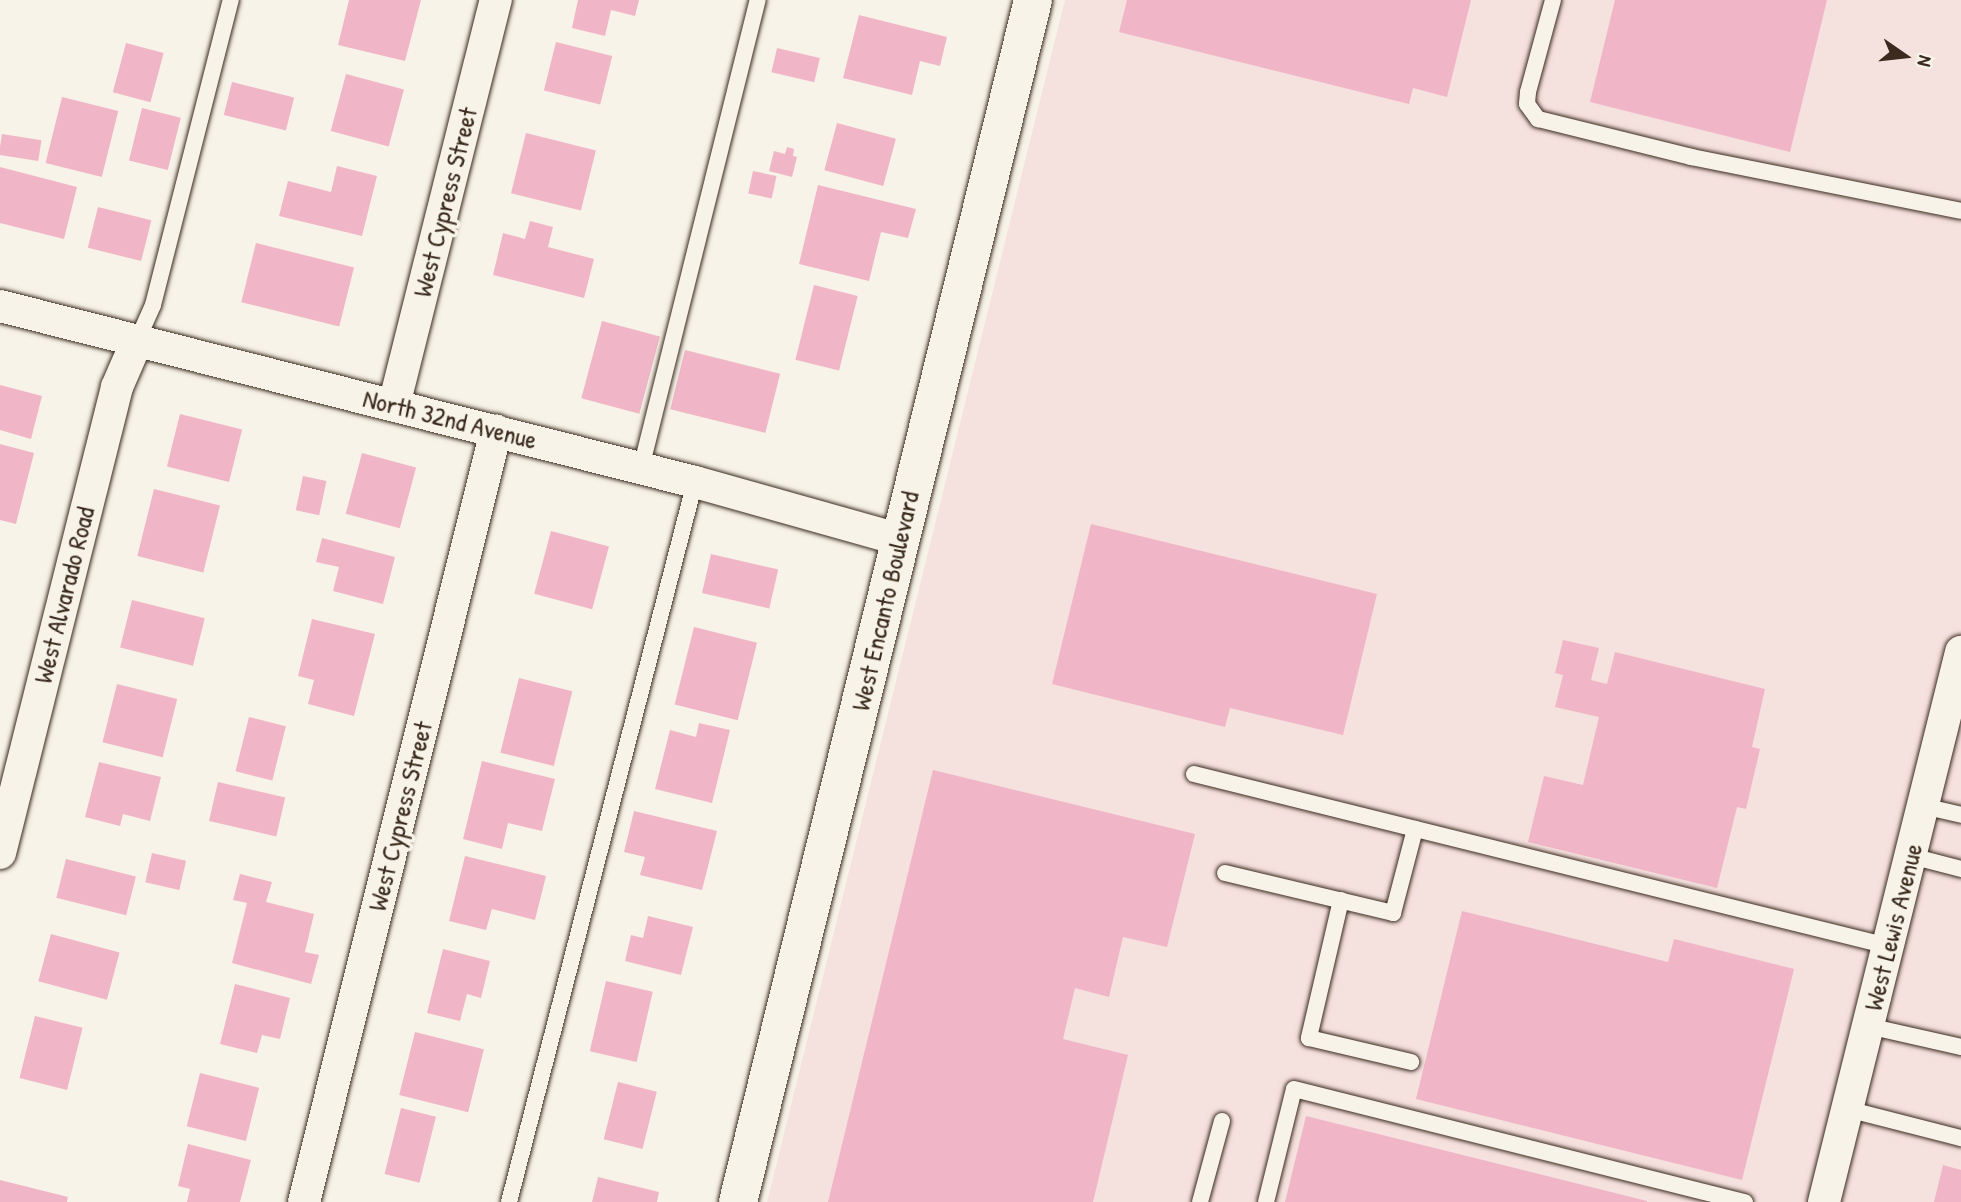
<!DOCTYPE html>
<html>
<head>
<meta charset="utf-8">
<style>
  body { margin:0 }
  #map { position:relative; width:1961px; height:1202px; overflow:hidden; background:#f7f3e8; font-family:"Patrick Hand",sans-serif }
  div>[style] { position:absolute }
  .built>* { inset:0; background:#f5e1de }
  .building>* { inset:0; background:#f0b6c7; transform-origin:0 0 }
  .roads { filter:drop-shadow(0 0 2px #3b2a1e) drop-shadow(0 0 2px #3b2a1e) }
  .lane>* { height:16px; margin:-8px; padding:0 8px; transform-origin:8px; border-radius:8px; background:#f7f3e8 }
  .street>* { height:32px; margin:-16px; padding:0 16px; transform-origin:16px; border-radius:16px; background:#f7f3e8 }
  .secondary>* { height:38px; margin:-19px; padding:0 19px; transform-origin:19px; border-radius:19px; background:#f7f3e8 }
  span { translate:-50% -50%; white-space:nowrap; text-align:center; line-height:1.15; -webkit-text-stroke:7px #f7f3e8; paint-order:stroke }
  .street-label { font-size:26px; color:#3b2a1e }
  .north { position:absolute; left:1870px; top:21px; width:70px; height:70px; -webkit-text-stroke:5px #f7f3e8; paint-order:stroke; rotate:104deg; font-size:19px; font-weight:700; line-height:28px; text-align:center; color:#3b2a1e }
  .north::after { content:''; display:block; margin:auto; width:24px; height:32px; background:#3b2a1e; clip-path:polygon(50% 0,100% 100%,50% 72%,0 100%) }
</style>
</head>
<body>
<div id="map">
  <div class="built">
    <div style="clip-path:polygon(1065px 0,1961px 0,1961px 1202px,767px 1202px)"></div>
  </div>
  <div class="building">
    <div style="clip-path:polygon(349px 0,421px 0,405px 61px,338px 45px)"></div>
    <div style="clip-path:polygon(578px 0,639px 0,635px 16px,611px 10px,605px 36px,572px 28px)"></div>
    <div style="clip-path:polygon(1127px 0,1471px 0,1447px 97px,1413px 88px,1409px 104px,1119px 32px)"></div>
    <div style="clip-path:polygon(1615px 0,1827px 0,1790px 152px,1590px 102px)"></div>
    <div style="clip-path:polygon(859px 15px,947px 37px,940px 66px,920px 61px,912px 95px,843px 78px)"></div>
    <div style="left:556px;top:42px;width:58px;height:50px;rotate:14deg"></div>
    <div style="left:126px;top:43px;width:39px;height:51px;rotate:15deg"></div>
    <div style="left:777px;top:48px;width:44px;height:25px;rotate:13deg"></div>
    <div style="left:346px;top:74px;width:60px;height:59px;rotate:15deg"></div>
    <div style="left:232px;top:82px;width:64px;height:34px;rotate:14deg"></div>
    <div style="left:62px;top:97px;width:58px;height:68px;rotate:14deg"></div>
    <div style="left:142px;top:108px;width:40px;height:54px;rotate:14deg"></div>
    <div style="left:837px;top:123px;width:61px;height:49px;rotate:15deg"></div>
    <div style="left:526px;top:133px;width:72px;height:62px;rotate:14deg"></div>
    <div style="left:2px;top:134px;width:40px;height:21px;rotate:9deg"></div>
    <div style="clip-path:polygon(787px 147px,794px 149px,793px 156px,797px 157px,792px 177px,769px 171px,774px 151px,785px 154px)"></div>
    <div style="clip-path:polygon(337px 166px,377px 176px,362px 236px,279px 216px,288px 181px,331px 192px)"></div>
    <div style="clip-path:polygon(0 167px,77px 187px,64px 239px,0 223px)"></div>
    <div style="left:753px;top:171px;width:24px;height:23px;rotate:12deg"></div>
    <div style="clip-path:polygon(818px 185px,916px 209px,908px 238px,881px 232px,869px 281px,799px 264px)"></div>
    <div style="left:98px;top:207px;width:55px;height:42px;rotate:14deg"></div>
    <div style="clip-path:polygon(530px 221px,553px 227px,548px 247px,594px 259px,584px 298px,493px 275px,503px 233px,525px 239px)"></div>
    <div style="left:256px;top:243px;width:101px;height:61px;rotate:14deg"></div>
    <div style="left:814px;top:285px;width:45px;height:77px;rotate:14deg"></div>
    <div style="left:602px;top:321px;width:60px;height:80px;rotate:15deg"></div>
    <div style="left:685px;top:350px;width:98px;height:61px;rotate:14deg"></div>
    <div style="clip-path:polygon(0 385px,42px 396px,31px 439px,0 430px)"></div>
    <div style="left:180px;top:414px;width:64px;height:54px;rotate:14deg"></div>
    <div style="clip-path:polygon(0 444px,34px 453px,16px 524px,0 520px)"></div>
    <div style="left:362px;top:453px;width:56px;height:63px;rotate:15deg"></div>
    <div style="left:303px;top:476px;width:24px;height:35px;rotate:12deg"></div>
    <div style="left:154px;top:489px;width:68px;height:69px;rotate:14deg"></div>
    <div style="clip-path:polygon(1091px 524px,1377px 594px,1343px 735px,1230px 708px,1225px 727px,1052px 684px)"></div>
    <div style="left:551px;top:531px;width:60px;height:65px;rotate:15deg"></div>
    <div style="clip-path:polygon(322px 538px,395px 557px,383px 604px,333px 591px,339px 567px,316px 562px)"></div>
    <div style="left:711px;top:554px;width:69px;height:40px;rotate:13deg"></div>
    <div style="left:132px;top:600px;width:75px;height:49px;rotate:14deg"></div>
    <div style="clip-path:polygon(312px 619px,375px 634px,354px 716px,308px 704px,314px 680px,298px 676px)"></div>
    <div style="left:694px;top:627px;width:65px;height:80px;rotate:14deg"></div>
    <div style="clip-path:polygon(1563px 640px,1599px 648px,1591px 680px,1607px 684px,1615px 652px,1765px 689px,1752px 747px,1760px 749px,1746px 809px,1737px 807px,1717px 888px,1528px 842px,1544px 776px,1583px 785px,1599px 717px,1555px 707px,1563px 675px,1555px 673px)"></div>
    <div style="left:519px;top:678px;width:55px;height:77px;rotate:14deg"></div>
    <div style="left:117px;top:684px;width:62px;height:60px;rotate:14deg"></div>
    <div style="left:249px;top:717px;width:38px;height:56px;rotate:14deg"></div>
    <div style="clip-path:polygon(699px 723px,730px 730px,712px 803px,655px 789px,670px 730px,696px 737px)"></div>
    <div style="clip-path:polygon(482px 761px,555px 779px,542px 831px,508px 823px,502px 849px,463px 839px)"></div>
    <div style="clip-path:polygon(99px 762px,161px 777px,150px 821px,123px 814px,120px 826px,85px 817px)"></div>
    <div style="clip-path:polygon(933px 770px,1195px 834px,1167px 947px,1123px 937px,1109px 997px,1075px 988px,1063px 1039px,1128px 1055px,1093px 1202px,828px 1202px)"></div>
    <div style="left:218px;top:782px;width:69px;height:40px;rotate:13deg"></div>
    <div style="clip-path:polygon(634px 811px,717px 831px,702px 890px,640px 875px,645px 857px,624px 852px)"></div>
    <div style="left:152px;top:853px;width:35px;height:30px;rotate:13deg"></div>
    <div style="clip-path:polygon(465px 856px,546px 876px,535px 920px,492px 909px,486px 930px,449px 921px)"></div>
    <div style="left:66px;top:859px;width:72px;height:40px;rotate:14deg"></div>
    <div style="clip-path:polygon(240px 874px,272px 882px,266px 902px,314px 914px,305px 952px,319px 955px,311px 984px,232px 963px,247px 903px,233px 900px)"></div>
    <div style="clip-path:polygon(1462px 911px,1668px 962px,1674px 939px,1794px 969px,1742px 1180px,1416px 1099px)"></div>
    <div style="clip-path:polygon(648px 916px,693px 927px,681px 975px,625px 961px,631px 935px,643px 938px)"></div>
    <div style="left:51px;top:934px;width:71px;height:49px;rotate:15deg"></div>
    <div style="clip-path:polygon(443px 949px,490px 961px,481px 998px,467px 994px,460px 1021px,427px 1013px)"></div>
    <div style="left:606px;top:981px;width:48px;height:72px;rotate:13deg"></div>
    <div style="clip-path:polygon(235px 984px,290px 998px,280px 1039px,262px 1035px,257px 1053px,220px 1044px)"></div>
    <div style="left:35px;top:1016px;width:49px;height:64px;rotate:14deg"></div>
    <div style="left:415px;top:1032px;width:71px;height:65px;rotate:14deg"></div>
    <div style="left:200px;top:1073px;width:61px;height:55px;rotate:14deg"></div>
    <div style="left:618px;top:1082px;width:40px;height:59px;rotate:14deg"></div>
    <div style="left:401px;top:1108px;width:36px;height:68px;rotate:14deg"></div>
    <div style="clip-path:polygon(1306px 1116px,1647px 1201px,1647px 1202px,1285px 1202px)"></div>
    <div style="clip-path:polygon(188px 1144px,251px 1160px,240px 1202px,187px 1202px,190px 1189px,178px 1186px)"></div>
    <div style="clip-path:polygon(1943px 1165px,1961px 1170px,1961px 1202px,1934px 1202px)"></div>
    <div style="clip-path:polygon(598px 1177px,659px 1192px,657px 1202px,592px 1202px)"></div>
    <div style="clip-path:polygon(0 1180px,68px 1197px,67px 1202px,0 1202px)"></div>
  </div>
  <div class="roads">
    <div class="lane">
      <div style="left:1553px;top:0;width:95px;rotate:105.2deg"></div>
      <div style="left:1528px;top:92px;width:12px;rotate:95deg"></div>
      <div style="left:1527px;top:104px;width:19px;rotate:54deg"></div>
      <div style="left:1538px;top:119px;width:158px;rotate:13.9deg"></div>
      <div style="left:1691px;top:157px;width:275px;rotate:11.3deg"></div>
      <div style="left:137px;top:341px;width:39px;rotate:-66deg"></div>
      <div style="left:153px;top:305px;width:315px;rotate:-75.7deg"></div>
      <div style="left:641px;top:468px;width:482px;rotate:-76deg"></div>
      <div style="left:1194px;top:774px;width:715px;rotate:13.92deg"></div>
      <div style="left:1923px;top:806px;width:39px;rotate:13deg"></div>
      <div style="left:1911px;top:856px;width:52px;rotate:14.6deg"></div>
      <div style="left:1225px;top:873px;width:173px;rotate:13.4deg"></div>
      <div style="left:1393px;top:913px;width:87px;rotate:-75.3deg"></div>
      <div style="left:1341px;top:900px;width:142px;rotate:103.1deg"></div>
      <div style="left:1309px;top:1038px;width:105px;rotate:13.2deg"></div>
      <div style="left:1868px;top:1026px;width:95px;rotate:12.7deg"></div>
      <div style="left:1847px;top:1109px;width:118px;rotate:14.3deg"></div>
      <div style="left:509px;top:1202px;width:744px;rotate:-75.52deg"></div>
      <div style="left:1200px;top:1202px;width:84px;rotate:-74.8deg"></div>
      <div style="left:1266px;top:1202px;width:116px;rotate:-76.1deg"></div>
      <div style="left:1294px;top:1089px;width:465px;rotate:14.1deg"></div>
    </div>
    <div class="street">
      <div style="left:0;top:306px;width:717px;rotate:14.21deg"></div>
      <div style="left:695px;top:482px;width:211px;rotate:15.7deg"></div>
      <div style="left:394px;top:405px;width:418px;rotate:-75.9deg"></div>
      <div style="left:0;top:853px;width:480px;rotate:-75.9deg"></div>
      <div style="left:117px;top:387px;width:50px;rotate:-66.5deg"></div>
      <div style="left:304px;top:1202px;width:795px;rotate:-76.02deg"></div>
      <div style="left:1824px;top:1202px;width:567px;rotate:-76.01deg"></div>
    </div>
    <div class="secondary">
      <div style="left:738px;top:1202px;width:1238px;rotate:-76.21deg"></div>
    </div>
  </div>
  <div class="street-label">
    <span style="left:445px;top:202px;rotate:-76deg">West Cypress Street</span>
    <span style="left:450px;top:419px;rotate:14deg">North 32nd Avenue</span>
    <span style="left:64px;top:595px;rotate:-76deg">West Alvarado Road</span>
    <span style="left:885px;top:601px;rotate:-77deg">West Encanto Boulevard</span>
    <span style="left:400px;top:816px;rotate:-76deg">West Cypress Street</span>
    <span style="left:1893px;top:927px;rotate:-76deg">West Lewis Avenue</span>
  </div>
  <div class="north">N</div>
</div>
</body>
</html>
